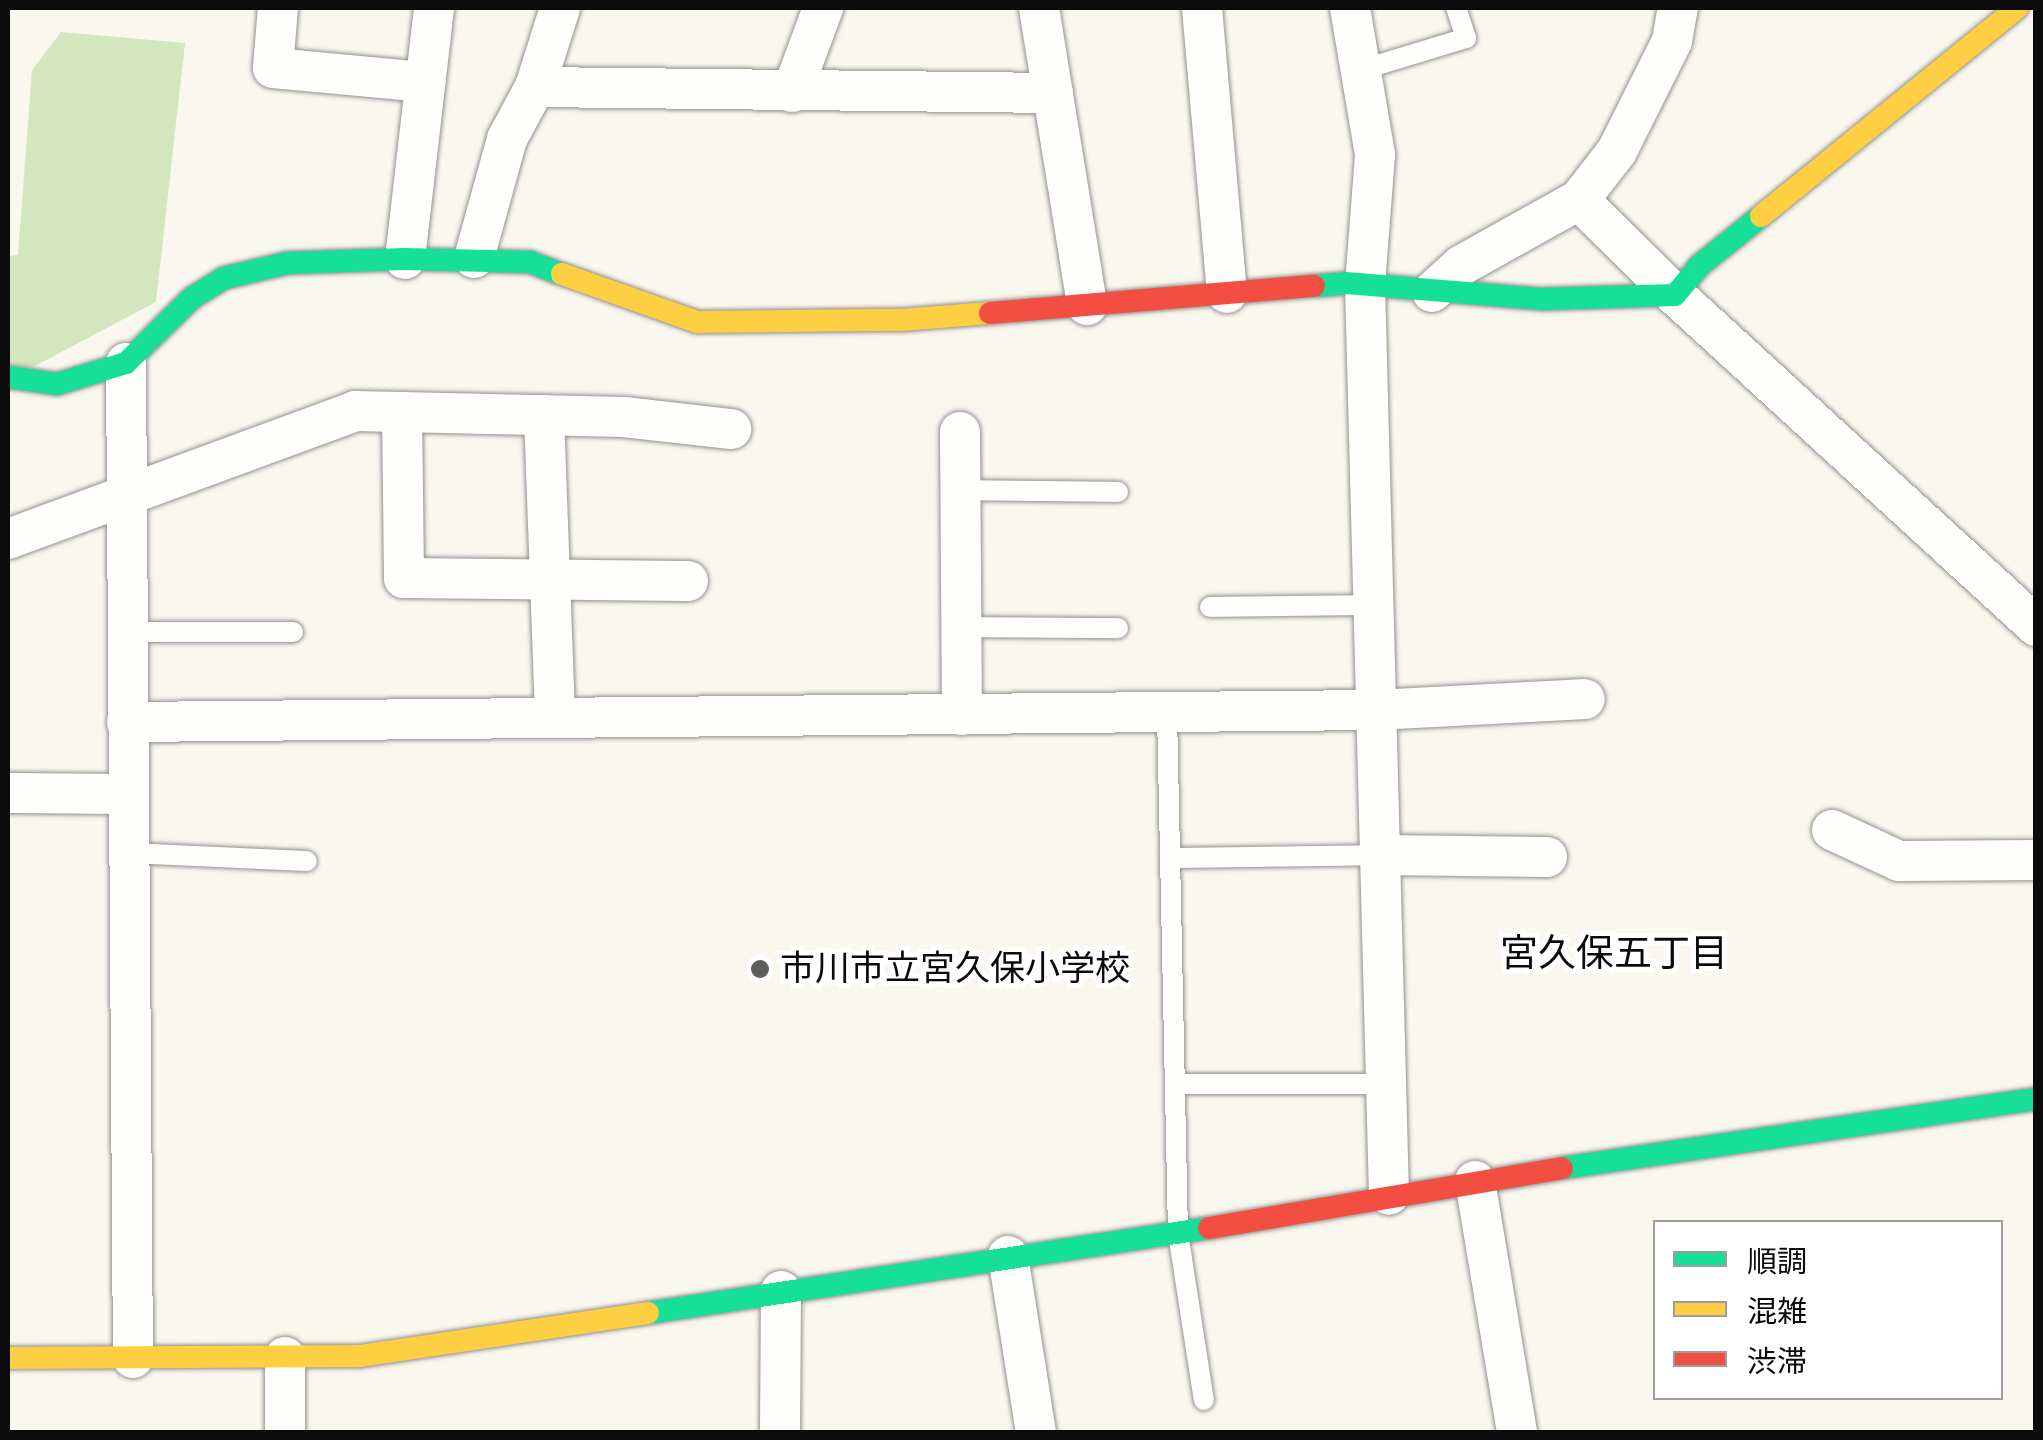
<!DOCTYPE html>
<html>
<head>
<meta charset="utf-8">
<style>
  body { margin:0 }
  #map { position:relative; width:2043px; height:1440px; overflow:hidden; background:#faf7ef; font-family:"Roboto Serif","Noto Sans JP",serif }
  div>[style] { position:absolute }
  .forest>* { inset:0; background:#d3e6be }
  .roads { filter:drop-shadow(0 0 2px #93918e) drop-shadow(0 0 2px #93918e) }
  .lane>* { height:20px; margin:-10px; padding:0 10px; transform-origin:10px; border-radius:10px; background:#fefefd }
  .street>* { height:40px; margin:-20px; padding:0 20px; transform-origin:20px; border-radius:20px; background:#fefefd }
  .fast>* { height:22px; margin:-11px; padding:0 11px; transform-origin:11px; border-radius:11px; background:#16e098 }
  .slow>* { height:22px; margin:-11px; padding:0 11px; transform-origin:11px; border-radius:11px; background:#ffcf43 }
  .jam>* { height:22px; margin:-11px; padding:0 11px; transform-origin:11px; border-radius:11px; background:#f24e42 }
  .dots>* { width:28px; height:28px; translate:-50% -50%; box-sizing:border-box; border:5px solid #fff; border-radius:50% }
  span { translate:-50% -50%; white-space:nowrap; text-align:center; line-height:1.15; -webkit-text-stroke:10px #fff; paint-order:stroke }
  .poi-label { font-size:35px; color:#0b0b0b }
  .left { translate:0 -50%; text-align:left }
  .neighbourhood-label { font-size:38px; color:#0b0b0b }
  .frame { position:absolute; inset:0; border:10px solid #0b0b0b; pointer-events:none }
  .legend { position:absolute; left:1653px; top:1220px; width:350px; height:180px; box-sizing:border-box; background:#fff; border:2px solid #9d9d9d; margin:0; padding:12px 18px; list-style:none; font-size:30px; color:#0b0b0b }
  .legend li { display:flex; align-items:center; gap:20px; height:50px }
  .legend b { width:50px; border:2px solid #9d9d9d }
</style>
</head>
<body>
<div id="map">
  <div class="forest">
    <div style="clip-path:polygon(61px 32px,185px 43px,156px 302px,33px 367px,8px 366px,8px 256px,18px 255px,32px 70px)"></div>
  </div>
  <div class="roads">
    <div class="lane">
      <div style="left:1361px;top:70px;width:110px;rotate:-16.9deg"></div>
      <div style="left:1466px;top:38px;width:32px;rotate:-108deg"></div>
      <div style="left:961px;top:490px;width:157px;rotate:0.7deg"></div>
      <div style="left:1210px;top:607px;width:164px;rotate:-0.7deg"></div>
      <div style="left:962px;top:627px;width:156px;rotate:0.4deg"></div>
      <div style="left:126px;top:632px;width:167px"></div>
      <div style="left:1167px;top:712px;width:521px;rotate:88.79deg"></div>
      <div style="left:1178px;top:1233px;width:169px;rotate:81.2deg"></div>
      <div style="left:128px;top:853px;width:179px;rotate:2.6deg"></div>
      <div style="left:1170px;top:858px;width:211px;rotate:-0.8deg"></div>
      <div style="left:1175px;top:1084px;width:212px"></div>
    </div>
    <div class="street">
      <div style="left:278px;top:8px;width:60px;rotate:94.8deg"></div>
      <div style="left:273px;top:68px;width:153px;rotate:5.3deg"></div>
      <div style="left:1039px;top:8px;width:301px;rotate:80.8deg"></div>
      <div style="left:1202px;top:8px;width:286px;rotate:85deg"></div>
      <div style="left:1350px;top:8px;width:149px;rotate:80.3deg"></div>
      <div style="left:1375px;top:155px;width:130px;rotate:94.4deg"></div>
      <div style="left:1365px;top:285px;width:910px;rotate:88.49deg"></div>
      <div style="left:535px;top:87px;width:518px;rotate:0.66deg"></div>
      <div style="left:792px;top:92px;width:90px;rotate:-69.7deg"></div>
      <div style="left:1579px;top:200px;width:135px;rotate:44.7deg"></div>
      <div style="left:1675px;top:295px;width:490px;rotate:42.5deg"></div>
      <div style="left:474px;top:258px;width:123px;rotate:-74.5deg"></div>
      <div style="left:507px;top:139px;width:59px;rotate:-61.7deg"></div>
      <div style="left:535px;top:87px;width:83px;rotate:-72.4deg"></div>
      <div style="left:405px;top:259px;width:253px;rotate:-83.4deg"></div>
      <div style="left:1432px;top:292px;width:40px;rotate:-42deg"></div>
      <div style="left:1462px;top:265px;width:134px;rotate:-29.1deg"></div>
      <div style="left:1579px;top:200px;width:62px;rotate:-52.2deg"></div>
      <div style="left:1617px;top:151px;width:123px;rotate:-63.4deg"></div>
      <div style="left:1672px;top:41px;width:34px;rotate:-80deg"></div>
      <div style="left:126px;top:363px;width:995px;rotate:89.6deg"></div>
      <div style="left:402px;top:412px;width:166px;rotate:89.3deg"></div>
      <div style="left:404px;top:578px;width:284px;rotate:0.6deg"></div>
      <div style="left:544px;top:415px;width:303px;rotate:87.9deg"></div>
      <div style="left:960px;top:432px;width:283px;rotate:89.6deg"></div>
      <div style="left:8px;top:539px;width:370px;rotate:-20.2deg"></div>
      <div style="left:355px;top:411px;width:269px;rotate:1.3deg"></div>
      <div style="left:624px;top:417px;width:108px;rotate:6.4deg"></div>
      <div style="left:127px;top:722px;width:1250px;rotate:-0.55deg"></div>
      <div style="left:1377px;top:710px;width:208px;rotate:-3deg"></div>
      <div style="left:8px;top:793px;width:120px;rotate:0.5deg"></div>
      <div style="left:1832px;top:830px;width:74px;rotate:24.8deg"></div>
      <div style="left:1899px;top:861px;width:137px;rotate:-0.4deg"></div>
      <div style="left:1381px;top:855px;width:166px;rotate:0.7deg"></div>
      <div style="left:1475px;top:1181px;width:254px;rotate:80.5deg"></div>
      <div style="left:1008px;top:1256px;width:178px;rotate:81deg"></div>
      <div style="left:285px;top:1357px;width:75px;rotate:90deg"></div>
      <div style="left:780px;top:1432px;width:141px;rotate:-89.6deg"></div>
    </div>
    <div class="fast">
      <div style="left:1314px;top:286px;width:32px;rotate:-5deg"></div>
      <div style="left:1346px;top:283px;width:197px;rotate:4.7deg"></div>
      <div style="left:1542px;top:299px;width:133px;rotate:-1.7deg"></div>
      <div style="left:1675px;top:295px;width:38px;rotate:-50deg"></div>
      <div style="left:1699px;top:266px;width:80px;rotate:-38.9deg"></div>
      <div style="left:8px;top:377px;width:49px;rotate:8.1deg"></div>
      <div style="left:57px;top:384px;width:72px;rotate:-16.9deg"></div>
      <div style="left:126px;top:363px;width:93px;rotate:-44.6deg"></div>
      <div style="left:192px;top:298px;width:38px;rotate:-32deg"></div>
      <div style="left:224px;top:278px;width:65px;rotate:-13.4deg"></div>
      <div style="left:287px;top:263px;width:118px;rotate:-1.9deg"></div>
      <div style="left:405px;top:259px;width:125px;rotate:1.4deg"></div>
      <div style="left:530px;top:262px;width:34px;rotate:21deg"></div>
      <div style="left:1562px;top:1168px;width:479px;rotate:-8.3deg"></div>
      <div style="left:648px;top:1313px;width:567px;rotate:-8.62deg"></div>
    </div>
    <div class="slow">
      <div style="left:1761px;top:216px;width:330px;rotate:-39.1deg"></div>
      <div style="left:562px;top:274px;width:143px;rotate:19.6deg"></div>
      <div style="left:697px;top:322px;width:204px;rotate:-0.6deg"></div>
      <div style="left:901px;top:320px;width:89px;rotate:-4.5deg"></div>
      <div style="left:8px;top:1358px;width:352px;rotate:-0.3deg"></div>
      <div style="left:360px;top:1356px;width:291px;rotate:-8.5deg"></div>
    </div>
    <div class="jam">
      <div style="left:990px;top:313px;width:325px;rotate:-4.8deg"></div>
      <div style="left:1209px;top:1228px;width:358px;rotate:-9.6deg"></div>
    </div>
  </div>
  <div class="dots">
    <div style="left:760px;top:969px;background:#5f5e5b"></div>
  </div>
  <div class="poi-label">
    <span class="left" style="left:780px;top:969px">市川市立宮久保小学校</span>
  </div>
  <div class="neighbourhood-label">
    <span style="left:1614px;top:954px">宮久保五丁目</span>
  </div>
  <div class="frame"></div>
  <ul class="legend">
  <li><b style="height:12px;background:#16e098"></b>順調</li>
  <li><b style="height:12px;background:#ffcf43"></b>混雑</li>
  <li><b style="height:12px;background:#f24e42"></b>渋滞</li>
  </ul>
</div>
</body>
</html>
